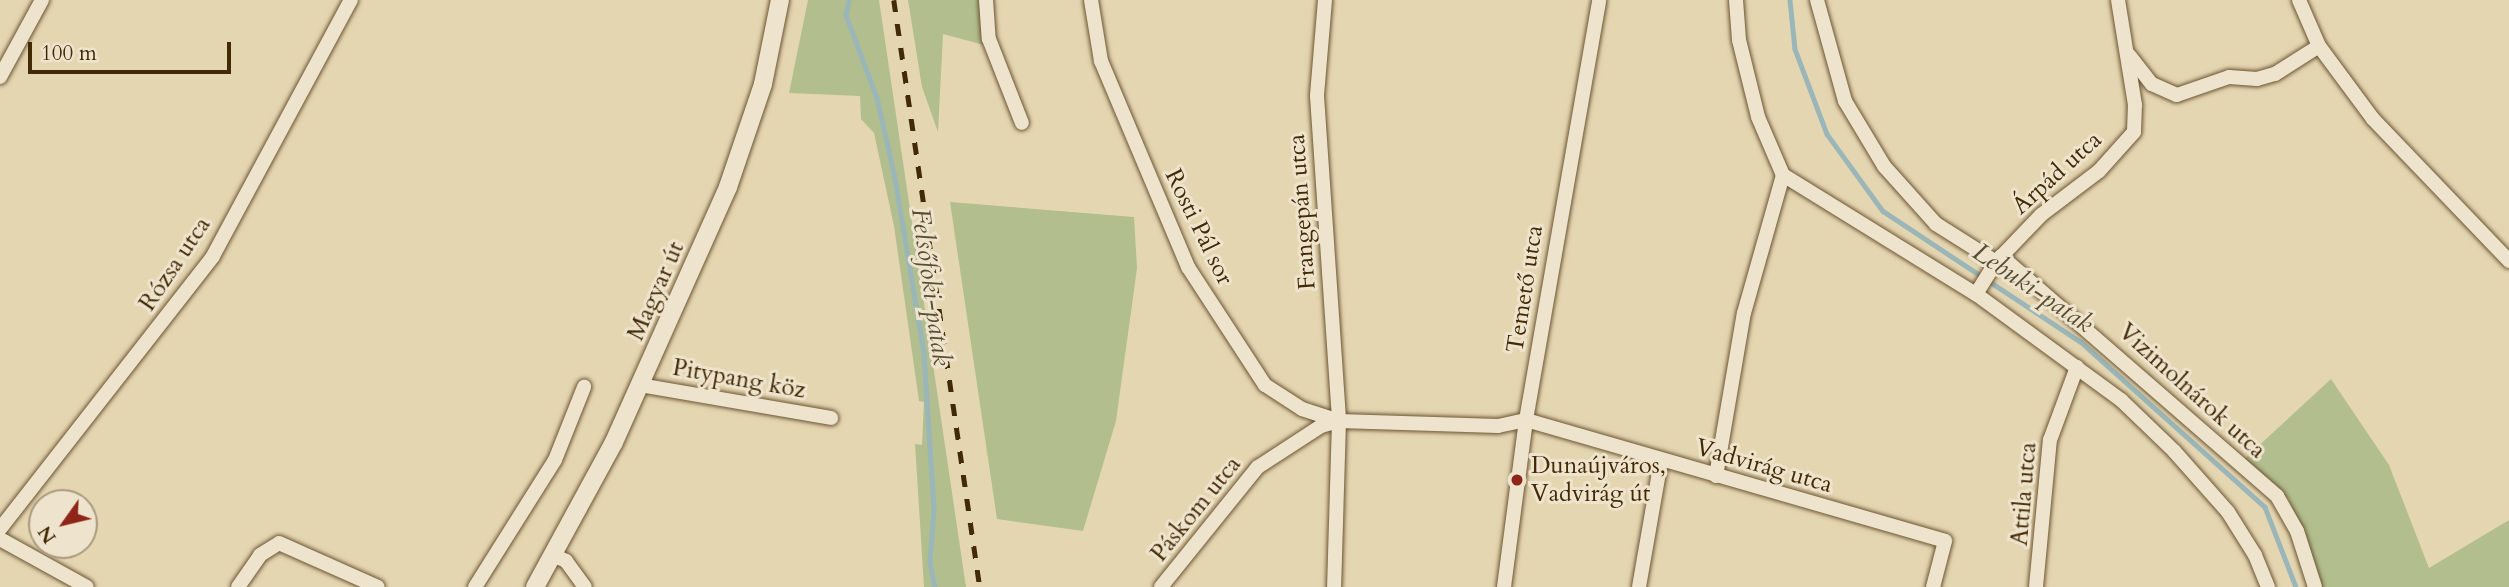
<!DOCTYPE html>
<html>
<head>
<meta charset="utf-8">
<style>
  body { margin:0 }
  #map { position:relative; width:2509px; height:587px; overflow:hidden; background:#e5d6b2; font-family:Cardo,serif }
  div>[style] { position:absolute }
  .green>* { inset:0; background:#b2be8e }
  .stream>* { height:4.5px; margin:-2.25px; padding:0 2.25px; transform-origin:2.25px; border-radius:2.25px; background:#9bb6b8 }
  .roads { filter:drop-shadow(0 0 2px #6c5532) drop-shadow(0 0 2px #6c5532) }
  .minor>* { height:14px; margin:-7px; padding:0 7px; transform-origin:7px; border-radius:7px; background:#eee4cd }
  .tertiary>* { height:18px; margin:-9px; padding:0 9px; transform-origin:9px; border-radius:9px; background:#eee4cd }
  .rail>* { height:4.5px; margin-top:-2.25px; transform-origin:0; background:repeating-linear-gradient(90deg,#432a07 0 12px,transparent 0 24px) }
  .dots>* { width:19px; height:19px; translate:-50% -50%; box-sizing:border-box; border:4px solid #eee4cd; border-radius:50% }
  span { translate:-50% -50%; white-space:nowrap; text-align:center; line-height:1.15; -webkit-text-stroke:6px #eee4cd; paint-order:stroke }
  .street-label { font-size:24px; color:#432a07 }
  .poi-label { font-size:24px; color:#432a07 }
  .left { translate:0 -50%; text-align:left }
  .water-label { font-size:26px; color:#594d33; font-style:italic }
  .north { position:absolute; left:28px; top:489px; width:70px; height:70px; box-sizing:border-box; background:#eee4cd; border:2px solid #aa9a7e; border-radius:50%; rotate:236deg; font-size:19px; font-weight:700; line-height:28px; text-align:center; color:#432a07 }
  .north::after { content:''; display:block; margin:auto; width:24px; height:32px; background:#8f2418; clip-path:polygon(50% 0,100% 100%,50% 72%,0 100%) }
  .scale { position:absolute; left:28px; top:42px; width:203px; height:32px; box-sizing:border-box; border:4px solid #432a07; border-top:0; padding-left:9px; font-size:21px; line-height:24px; white-space:nowrap; color:#432a07; -webkit-text-stroke:5px #eee4cd; paint-order:stroke }
</style>
</head>
<body>
<div id="map">
  <div class="green">
    <div style="clip-path:polygon(808px 0,879px 0,966px 587px,924px 587px,915px 444px,922px 445px,924px 402px,919px 401px,894px 226px,874px 133px,861px 119px,860px 96px,789px 93px)"></div>
    <div style="clip-path:polygon(908px 0,979px 0,984px 45px,943px 34px,938px 132px,922px 87px)"></div>
    <div style="clip-path:polygon(950px 202px,1134px 217px,1137px 268px,1116px 421px,1083px 531px,997px 519px)"></div>
    <div style="clip-path:polygon(2331px 379px,2389px 465px,2429px 568px,2509px 520px,2509px 587px,2319px 587px,2289px 499px,2241px 462px)"></div>
  </div>
  <div class="stream">
    <div style="left:849px;top:0;width:15px;rotate:101deg"></div>
    <div style="left:846px;top:15px;width:89px;rotate:69.5deg"></div>
    <div style="left:877px;top:98px;width:82px;rotate:77.3deg"></div>
    <div style="left:895px;top:178px;width:178px;rotate:80.6deg"></div>
    <div style="left:924px;top:354px;width:156px;rotate:86.3deg"></div>
    <div style="left:934px;top:510px;width:52px;rotate:94.4deg"></div>
    <div style="left:930px;top:562px;width:25px;rotate:79deg"></div>
    <div style="left:1790px;top:0;width:49px;rotate:84.2deg"></div>
    <div style="left:1795px;top:49px;width:91px;rotate:69.4deg"></div>
    <div style="left:1827px;top:134px;width:95px;rotate:54deg"></div>
    <div style="left:1883px;top:211px;width:237px;rotate:33.5deg"></div>
    <div style="left:2081px;top:342px;width:247px;rotate:41.9deg"></div>
    <div style="left:2265px;top:507px;width:86px;rotate:68.8deg"></div>
  </div>
  <div class="roads">
    <div class="minor">
      <div style="left:986px;top:0;width:39px;rotate:86deg"></div>
      <div style="left:989px;top:39px;width:90px;rotate:68.6deg"></div>
      <div style="left:1091px;top:0;width:62px;rotate:80.7deg"></div>
      <div style="left:1101px;top:61px;width:224px;rotate:67.1deg"></div>
      <div style="left:1188px;top:267px;width:141px;rotate:56.9deg"></div>
      <div style="left:1265px;top:385px;width:44px;rotate:33deg"></div>
      <div style="left:1302px;top:409px;width:38px;rotate:18deg"></div>
      <div style="left:1325px;top:0;width:96px;rotate:94.8deg"></div>
      <div style="left:1317px;top:96px;width:326px;rotate:86.1deg"></div>
      <div style="left:1339px;top:421px;width:166px;rotate:91.7deg"></div>
      <div style="left:1736px;top:0;width:40px;rotate:85.7deg"></div>
      <div style="left:1739px;top:40px;width:79px;rotate:76.1deg"></div>
      <div style="left:1758px;top:117px;width:63px;rotate:66.7deg"></div>
      <div style="left:1783px;top:175px;width:227px;rotate:31.7deg"></div>
      <div style="left:1976px;top:294px;width:180px;rotate:36.2deg"></div>
      <div style="left:2121px;top:400px;width:74px;rotate:43.9deg"></div>
      <div style="left:2174px;top:451px;width:81px;rotate:48.5deg"></div>
      <div style="left:2228px;top:512px;width:51px;rotate:57.9deg"></div>
      <div style="left:2255px;top:555px;width:35px;rotate:68deg"></div>
      <div style="left:1817px;top:0;width:105px;rotate:74.5deg"></div>
      <div style="left:1845px;top:101px;width:76px;rotate:59deg"></div>
      <div style="left:1884px;top:166px;width:78px;rotate:48.1deg"></div>
      <div style="left:1936px;top:224px;width:71px;rotate:32.3deg"></div>
      <div style="left:2299px;top:0;width:50px;rotate:66.5deg"></div>
      <div style="left:2319px;top:46px;width:91px;rotate:53.5deg"></div>
      <div style="left:2373px;top:119px;width:197px;rotate:46.2deg"></div>
      <div style="left:2129px;top:55px;width:37px;rotate:52deg"></div>
      <div style="left:2152px;top:84px;width:27px;rotate:24deg"></div>
      <div style="left:2177px;top:95px;width:55px;rotate:-19.1deg"></div>
      <div style="left:2229px;top:77px;width:28px;rotate:4deg"></div>
      <div style="left:2257px;top:79px;width:19px;rotate:-16deg"></div>
      <div style="left:2275px;top:74px;width:52px;rotate:-32.5deg"></div>
      <div style="left:0;top:77px;width:88px;rotate:-61.4deg"></div>
      <div style="left:2001px;top:256px;width:366px;rotate:41deg"></div>
      <div style="left:2277px;top:496px;width:40px;rotate:60.3deg"></div>
      <div style="left:2297px;top:531px;width:59px;rotate:72.2deg"></div>
      <div style="left:1976px;top:294px;width:38px;rotate:-58deg"></div>
      <div style="left:1996px;top:262px;width:65px;rotate:-46.2deg"></div>
      <div style="left:2041px;top:215px;width:73px;rotate:-37.2deg"></div>
      <div style="left:2099px;top:171px;width:52px;rotate:-48.1deg"></div>
      <div style="left:2134px;top:132px;width:27px;rotate:-88deg"></div>
      <div style="left:2135px;top:105px;width:106px;rotate:-99.2deg"></div>
      <div style="left:640px;top:385px;width:194px;rotate:9.8deg"></div>
      <div style="left:1716px;top:476px;width:165px;rotate:-80.3deg"></div>
      <div style="left:1744px;top:313px;width:143px;rotate:-74.2deg"></div>
      <div style="left:0;top:529px;width:346px;rotate:-52deg"></div>
      <div style="left:213px;top:256px;width:291px;rotate:-61.7deg"></div>
      <div style="left:0;top:539px;width:99px;rotate:28.9deg"></div>
      <div style="left:555px;top:556px;width:12px;rotate:24deg"></div>
      <div style="left:566px;top:561px;width:32px;rotate:54deg"></div>
      <div style="left:238px;top:587px;width:39px;rotate:-55deg"></div>
      <div style="left:260px;top:555px;width:22px;rotate:-32deg"></div>
      <div style="left:279px;top:543px;width:108px;rotate:24deg"></div>
      <div style="left:475px;top:587px;width:150px;rotate:-57.8deg"></div>
      <div style="left:555px;top:460px;width:79px;rotate:-68.3deg"></div>
      <div style="left:1161px;top:587px;width:154px;rotate:-51.1deg"></div>
      <div style="left:1258px;top:467px;width:75px;rotate:-33.1deg"></div>
      <div style="left:1321px;top:426px;width:19px;rotate:-16deg"></div>
      <div style="left:1339px;top:421px;width:159px;rotate:1.8deg"></div>
      <div style="left:1498px;top:426px;width:29px;rotate:-12deg"></div>
      <div style="left:1526px;top:420px;width:436px;rotate:16.1deg"></div>
      <div style="left:1945px;top:541px;width:48px;rotate:104.6deg"></div>
      <div style="left:1504px;top:587px;width:168px;rotate:-82.5deg"></div>
      <div style="left:1526px;top:420px;width:426px;rotate:-80.1deg"></div>
      <div style="left:1639px;top:587px;width:128px;rotate:-80.1deg"></div>
      <div style="left:2036px;top:587px;width:148px;rotate:-84.6deg"></div>
      <div style="left:2050px;top:440px;width:78px;rotate:-69.7deg"></div>
    </div>
    <div class="tertiary">
      <div style="left:535px;top:587px;width:165px;rotate:-61.4deg"></div>
      <div style="left:614px;top:442px;width:279px;rotate:-65.9deg"></div>
      <div style="left:728px;top:187px;width:109px;rotate:-71.2deg"></div>
      <div style="left:763px;top:84px;width:86px;rotate:-78.6deg"></div>
    </div>
  </div>
  <div class="rail">
    <div style="left:894px;top:0;width:593px;rotate:81.67deg"></div>
  </div>
  <div class="dots">
    <div style="left:1517px;top:480px;background:#8f2418"></div>
  </div>
  <div class="street-label">
    <span style="left:2057px;top:173px;rotate:-42deg">Árpád utca</span>
    <span style="left:1302px;top:212px;rotate:-94deg">Frangepán utca</span>
    <span style="left:1199px;top:227px;rotate:64deg">Rosti Pál sor</span>
    <span style="left:175px;top:264px;rotate:-56deg">Rózsa utca</span>
    <span style="left:1525px;top:289px;rotate:-81deg">Temető utca</span>
    <span style="left:656px;top:291px;rotate:-66deg">Magyar út</span>
    <span style="left:739px;top:379px;rotate:10deg">Pitypang köz</span>
    <span style="left:2192px;top:391px;rotate:42deg">Vizimolnárok utca</span>
    <span style="left:1764px;top:466px;rotate:16deg">Vadvirág utca</span>
    <span style="left:2024px;top:494px;rotate:-85deg">Attila utca</span>
    <span style="left:1196px;top:509px;rotate:-51deg">Páskom utca</span>
  </div>
  <div class="poi-label">
    <span class="left" style="left:1531px;top:480px">Dunaújváros,<br>Vadvirág út</span>
  </div>
  <div class="water-label">
    <span style="left:931px;top:287px;rotate:82deg">Felsőfoki-patak</span>
    <span style="left:2033px;top:288px;rotate:34deg">Lebuki-patak</span>
  </div>
  <div class="north">N</div>
  <div class="scale">100 m</div>
</div>
</body>
</html>
